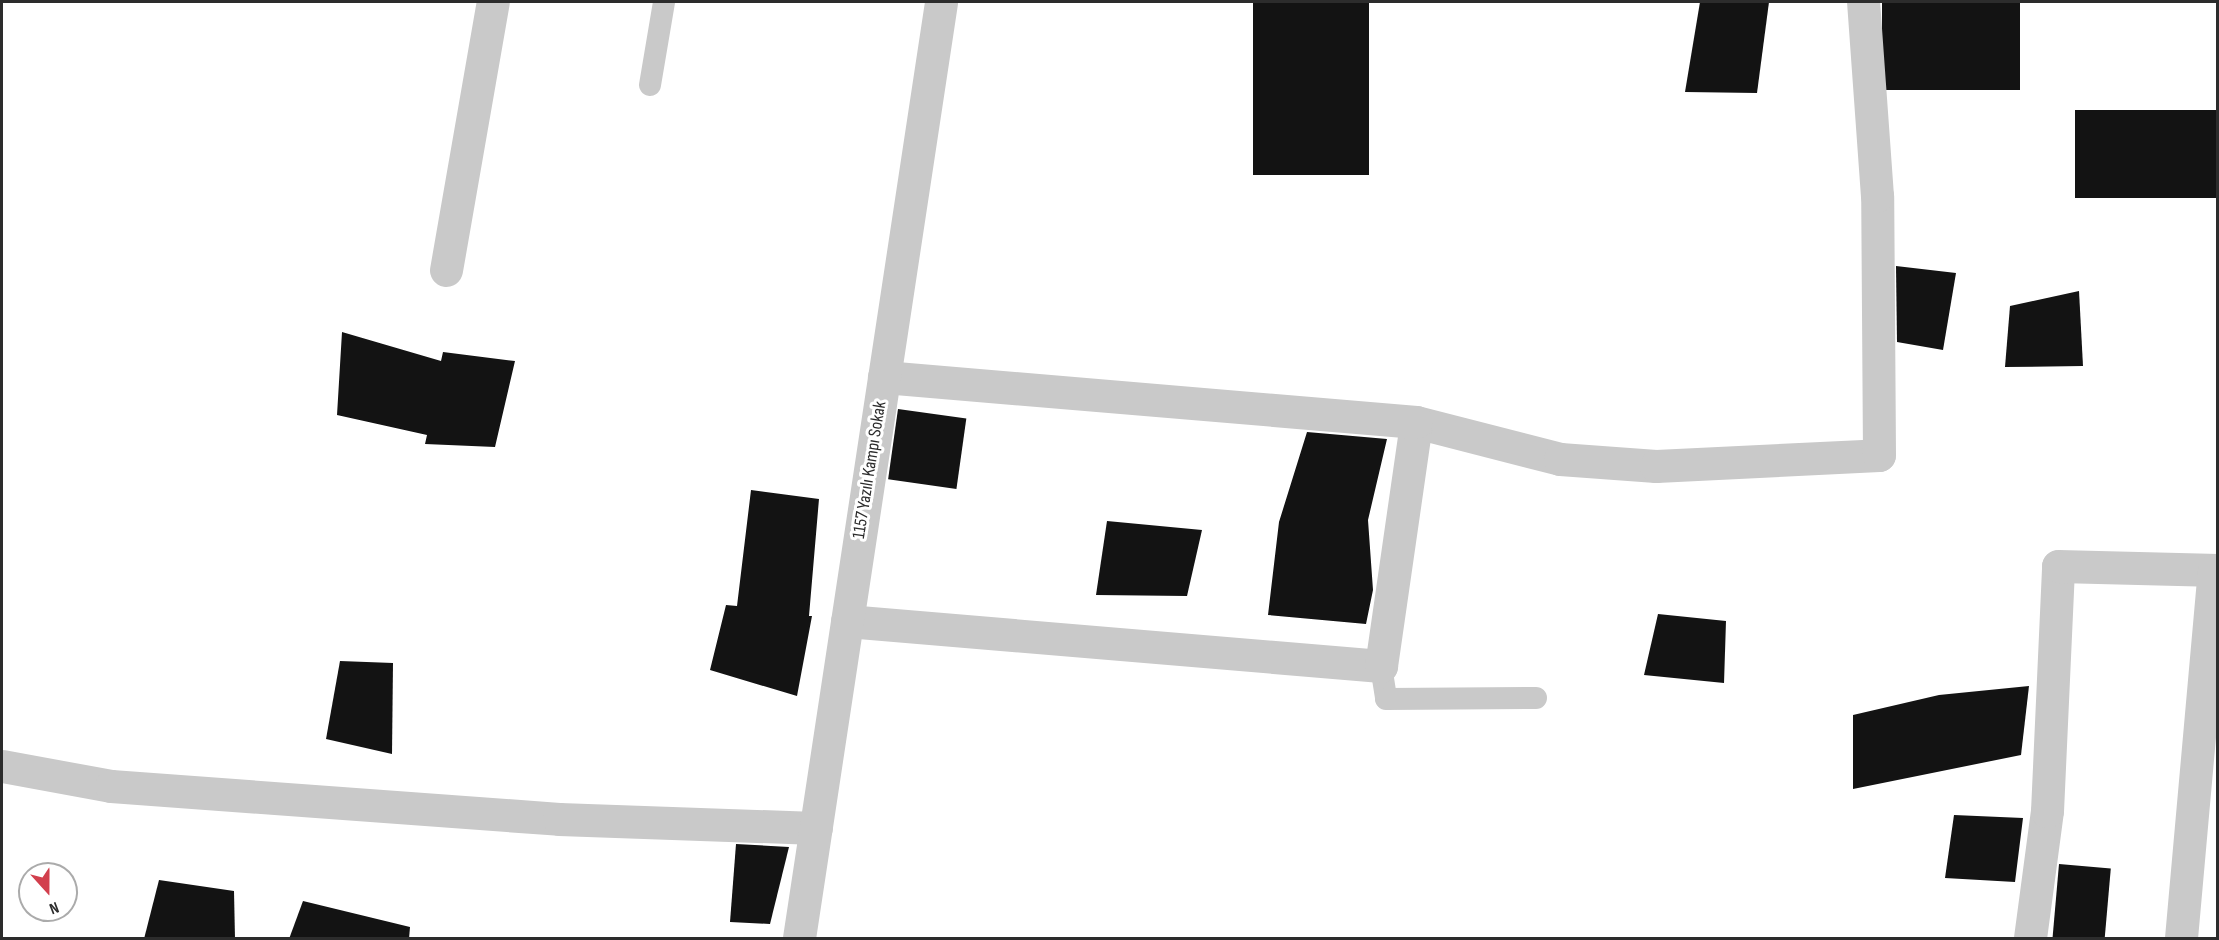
<!DOCTYPE html>
<html>
<head>
<meta charset="utf-8">
<style>
  body { margin:0 }
  #map { position:relative; width:2219px; height:940px; overflow:hidden; background:#fff; font-family:"Sofia Sans Condensed",sans-serif }
  div>[style] { position:absolute }
  .building>* { inset:0; background:#131313; transform-origin:0 0 }
  .lane>* { height:22px; margin:-11px; padding:0 11px; transform-origin:11px; border-radius:11px; background:#c9c9c9 }
  .street>* { height:33px; margin:-16.5px; padding:0 16.5px; transform-origin:16.5px; border-radius:16.5px; background:#c9c9c9 }
  span { translate:-50% -50%; white-space:nowrap; text-align:center; line-height:1.15; -webkit-text-stroke:6px #fff; paint-order:stroke }
  .street-label { font-size:18px; color:#2c2c2c }
  .frame { position:absolute; inset:0; border:3px solid #2c2c2c; pointer-events:none }
  .north { position:absolute; left:18px; top:862px; width:60px; height:60px; box-sizing:border-box; background:#fff; border:2px solid #ababab; border-radius:50%; rotate:159deg; font-size:16px; font-weight:700; line-height:24px; text-align:center; color:#2c2c2c }
  .north::after { content:''; display:block; margin:auto; width:21px; height:27px; background:#d23f4d; clip-path:polygon(50% 0,100% 100%,50% 72%,0 100%) }
</style>
</head>
<body>
<div id="map">
  <div class="building">
    <div style="left:1253px;top:2px;width:116px;height:173px"></div>
    <div style="clip-path:polygon(1700px 2px,1769px 2px,1757px 93px,1685px 92px)"></div>
    <div style="left:1882px;top:2px;width:138px;height:88px"></div>
    <div style="left:2217px;top:110px;width:88px;height:142px;rotate:90deg"></div>
    <div style="clip-path:polygon(1896px 266px,1956px 273px,1943px 350px,1897px 342px)"></div>
    <div style="clip-path:polygon(2079px 291px,2083px 366px,2005px 367px,2010px 306px)"></div>
    <div style="clip-path:polygon(342px 332px,441px 361px,443px 352px,515px 361px,495px 447px,425px 444px,427px 435px,337px 415px)"></div>
    <div style="left:898px;top:409px;width:69px;height:71px;rotate:8deg"></div>
    <div style="clip-path:polygon(1307px 432px,1387px 439px,1368px 520px,1373px 590px,1366px 624px,1268px 615px,1279px 522px)"></div>
    <div style="clip-path:polygon(751px 490px,819px 499px,809px 616px,812px 616px,797px 696px,710px 670px,726px 605px,737px 606px)"></div>
    <div style="clip-path:polygon(1107px 521px,1202px 530px,1187px 596px,1096px 595px)"></div>
    <div style="clip-path:polygon(1658px 614px,1726px 621px,1724px 683px,1644px 675px)"></div>
    <div style="clip-path:polygon(340px 661px,393px 663px,392px 754px,326px 739px)"></div>
    <div style="clip-path:polygon(2029px 686px,2021px 755px,1853px 789px,1853px 715px,1939px 695px)"></div>
    <div style="clip-path:polygon(1954px 815px,2023px 818px,2015px 882px,1945px 878px)"></div>
    <div style="clip-path:polygon(736px 844px,789px 847px,770px 924px,730px 922px)"></div>
    <div style="left:2059px;top:864px;width:52px;height:76px;rotate:5deg"></div>
    <div style="clip-path:polygon(159px 880px,234px 891px,235px 939px,144px 939px)"></div>
    <div style="clip-path:polygon(303px 901px,410px 927px,409px 939px,289px 939px)"></div>
  </div>
  <div class="lane">
    <div style="left:650px;top:85px;width:84px;rotate:-80.4deg"></div>
    <div style="left:1381px;top:666px;width:33px;rotate:81deg"></div>
    <div style="left:1386px;top:699px;width:150px;rotate:-0.4deg"></div>
  </div>
  <div class="street">
    <div style="left:446px;top:270px;width:272px;rotate:-80.1deg"></div>
    <div style="left:1416px;top:422px;width:149px;rotate:14.4deg"></div>
    <div style="left:1560px;top:459px;width:96px;rotate:4.2deg"></div>
    <div style="left:1656px;top:466px;width:223px;rotate:-2.8deg"></div>
    <div style="left:1879px;top:455px;width:259px;rotate:-90.4deg"></div>
    <div style="left:1877px;top:196px;width:195px;rotate:-94.1deg"></div>
    <div style="left:847px;top:621px;width:536px;rotate:4.82deg"></div>
    <div style="left:1381px;top:666px;width:246px;rotate:-81.8deg"></div>
    <div style="left:1416px;top:422px;width:534px;rotate:-175.17deg"></div>
    <div style="left:2px;top:766px;width:111px;rotate:10.4deg"></div>
    <div style="left:111px;top:786px;width:449px;rotate:4.2deg"></div>
    <div style="left:559px;top:819px;width:257px;rotate:2deg"></div>
    <div style="left:799px;top:938px;width:947px;rotate:-81.37deg"></div>
    <div style="left:2030px;top:938px;width:128px;rotate:-82.4deg"></div>
    <div style="left:2047px;top:811px;width:245px;rotate:-87.4deg"></div>
    <div style="left:2058px;top:566px;width:160px;rotate:1.4deg"></div>
    <div style="left:2181px;top:938px;width:369px;rotate:-84.9deg"></div>
  </div>
  <div class="street-label">
    <span style="left:870px;top:470px;rotate:-81deg">1157 Yazılı Kampı Sokak</span>
  </div>
  <div class="frame"></div>
  <div class="north">N</div>
</div>
</body>
</html>
